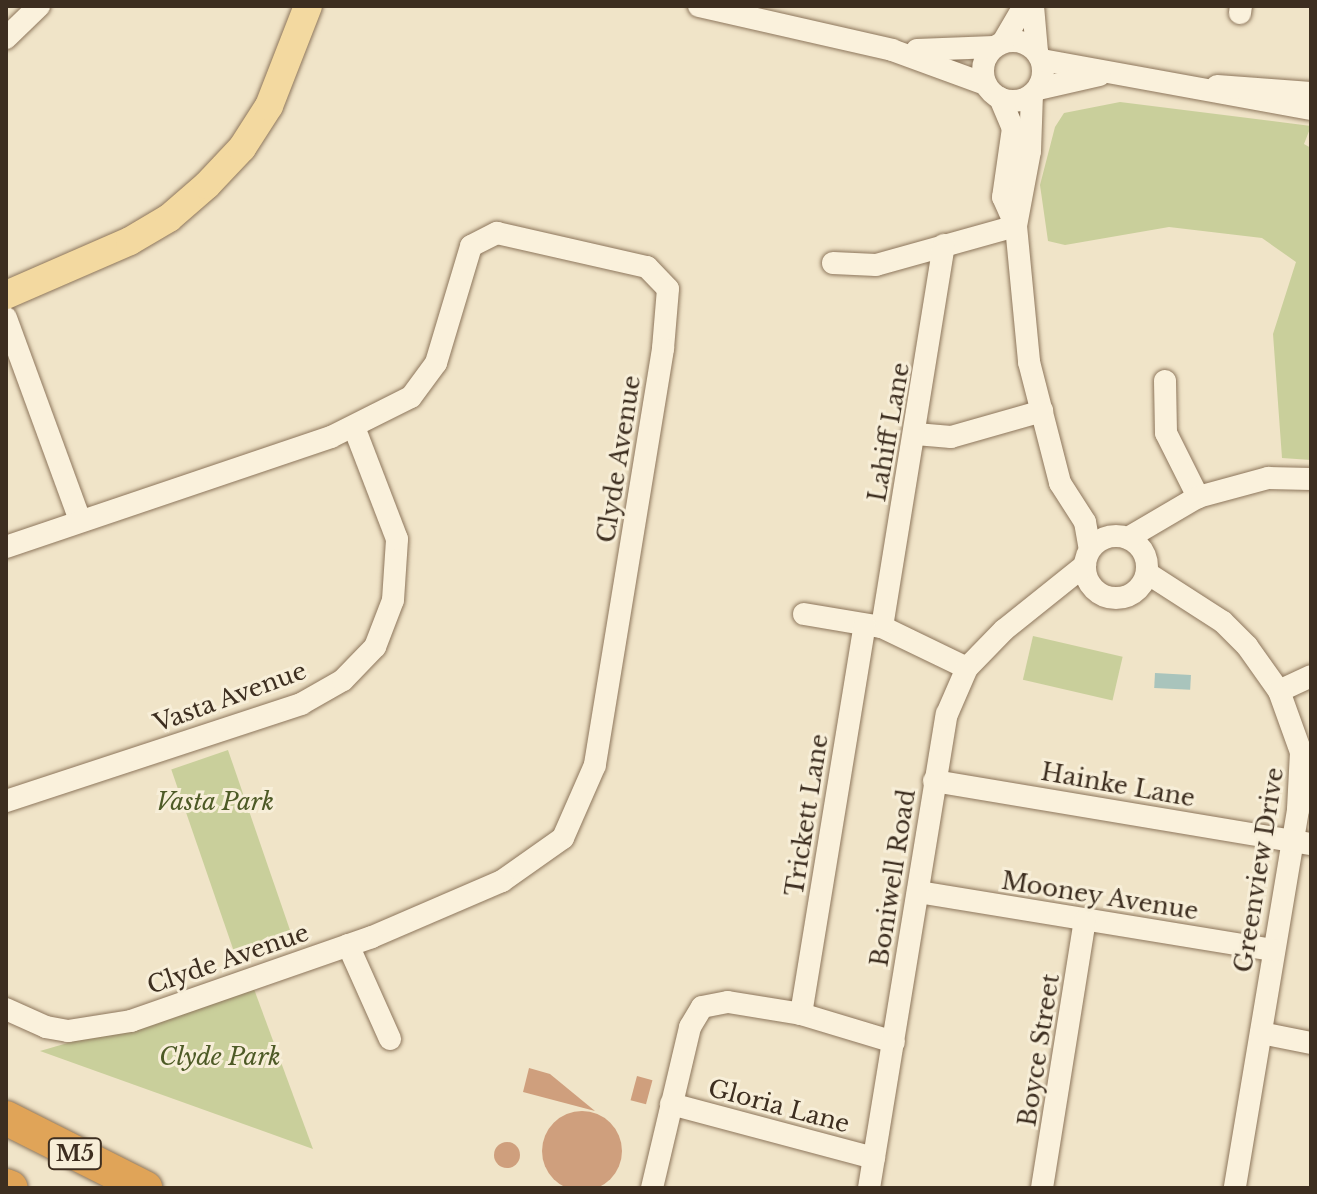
<!DOCTYPE html>
<html>
<head>
<meta charset="utf-8">
<style>
  body { margin:0 }
  #map { position:relative; width:1317px; height:1194px; overflow:hidden; background:#f0e4c8; font-family:"Libre Baskerville",serif }
  div>[style] { position:absolute }
  .green>* { inset:0; background:#c9cf9b; transform-origin:0 0 }
  .water>* { inset:0; background:#a9c4bc; transform-origin:0 0 }
  .building>* { inset:0; background:#cf9f7d; transform-origin:0 0 }
  .round { border-radius:50% }
  .roads { filter:drop-shadow(0 0 2px #8d765c) drop-shadow(0 0 2px #8d765c) }
  .minor>* { height:22px; margin:-11px; padding:0 11px; transform-origin:11px; border-radius:11px; background:#faf1dc }
  .minor>.ring { margin:-11px; padding:0; box-sizing:content-box; background:none; border:22px solid #faf1dc; border-radius:50% }
  .major>* { height:28px; margin:-14px; padding:0 14px; transform-origin:14px; border-radius:14px; background:#f3d9a0 }
  .highway>* { height:34px; margin:-17px; padding:0 17px; transform-origin:17px; border-radius:17px; background:#e0a458 }
  span { translate:-50% -50%; white-space:nowrap; text-align:center; line-height:1.15; -webkit-text-stroke:6px #f7eed8; paint-order:stroke }
  .shield-label span { padding:2px 6px; background:#f7eed8; border:2px solid; border-radius:6px; -webkit-text-stroke-width:0 }
  .shield-label { font-size:22px; color:#3d2e20; font-weight:700 }
  .street-label { font-size:24px; color:#3d2e20 }
  .park-label { font-size:24px; color:#4d5a26; font-style:italic }
  .frame { position:absolute; inset:0; border:8px solid #3d2e20; pointer-events:none }
</style>
</head>
<body>
<div id="map">
  <div class="green">
    <div style="clip-path:polygon(1120px 102px,1311px 126px,1304px 144px,1311px 148px,1311px 460px,1282px 458px,1273px 334px,1296px 262px,1262px 238px,1169px 227px,1065px 245px,1048px 241px,1040px 185px,1055px 127px,1064px 113px)"></div>
    <div style="left:1033px;top:636px;width:92px;height:45px;rotate:13deg"></div>
    <div style="left:228px;top:750px;width:194px;height:60px;rotate:71deg"></div>
    <div style="clip-path:polygon(254px 989px,313px 1149px,40px 1051px)"></div>
  </div>
  <div class="water">
    <div style="left:1155px;top:673px;width:36px;height:15px;rotate:3deg"></div>
  </div>
  <div class="building">
    <div style="clip-path:polygon(529px 1068px,550px 1074px,595px 1111px,523px 1092px)"></div>
    <div style="left:637px;top:1076px;width:16px;height:25px;rotate:15deg"></div>
    <div class="round" style="left:542px;top:1111px;width:80px;height:80px"></div>
    <div class="round" style="left:494px;top:1142px;width:26px;height:26px"></div>
  </div>
  <div class="roads">
    <div class="minor">
      <div style="left:699px;top:6px;width:198px;rotate:12.8deg"></div>
      <div style="left:892px;top:50px;width:99px;rotate:20.1deg"></div>
      <div style="left:1033px;top:6px;width:46px;rotate:85deg"></div>
      <div style="left:1240px;top:13px;width:7px;rotate:-82deg"></div>
      <div style="left:6px;top:38px;width:46px;rotate:-44.1deg"></div>
      <div class="ring" style="left:983px;top:41px;width:38px;height:38px"></div>
      <div style="left:1003px;top:42px;width:42px;rotate:-59.7deg"></div>
      <div style="left:917px;top:50px;width:77px;rotate:-2.2deg"></div>
      <div style="left:1042px;top:60px;width:273px;rotate:10.3deg"></div>
      <div style="left:1217px;top:86px;width:94px;rotate:4.3deg"></div>
      <div style="left:1038px;top:89px;width:63px;rotate:-12.9deg"></div>
      <div style="left:1000px;top:98px;width:33px;rotate:67deg"></div>
      <div style="left:1013px;top:128px;width:70px;rotate:98.2deg"></div>
      <div style="left:1003px;top:197px;width:32px;rotate:66deg"></div>
      <div style="left:1016px;top:226px;width:137px;rotate:84.5deg"></div>
      <div style="left:1029px;top:362px;width:125px;rotate:75.6deg"></div>
      <div style="left:1060px;top:483px;width:46px;rotate:57.3deg"></div>
      <div style="left:1085px;top:522px;width:27px;rotate:80deg"></div>
      <div style="left:1016px;top:226px;width:76px;rotate:-79.4deg"></div>
      <div style="left:1030px;top:151px;width:56px;rotate:-88deg"></div>
      <div style="left:833px;top:263px;width:43px;rotate:2.7deg"></div>
      <div style="left:876px;top:265px;width:145px;rotate:-15.6deg"></div>
      <div style="left:6px;top:318px;width:215px;rotate:69.9deg"></div>
      <div style="left:1165px;top:381px;width:52px;rotate:88.9deg"></div>
      <div style="left:1166px;top:433px;width:72px;rotate:63.4deg"></div>
      <div style="left:916px;top:434px;width:35px;rotate:5deg"></div>
      <div style="left:951px;top:437px;width:95px;rotate:-15.9deg"></div>
      <div class="ring" style="left:1085px;top:536px;width:40px;height:40px"></div>
      <div style="left:1128px;top:538px;width:81px;rotate:-30.4deg"></div>
      <div style="left:1198px;top:497px;width:73px;rotate:-15.2deg"></div>
      <div style="left:1268px;top:478px;width:43px;rotate:1.3deg"></div>
      <div style="left:6px;top:547px;width:343px;rotate:-18.7deg"></div>
      <div style="left:331px;top:437px;width:89px;rotate:-26.6deg"></div>
      <div style="left:411px;top:397px;width:42px;rotate:-53.7deg"></div>
      <div style="left:436px;top:363px;width:122px;rotate:-73.3deg"></div>
      <div style="left:471px;top:246px;width:29px;rotate:-27deg"></div>
      <div style="left:497px;top:233px;width:154px;rotate:12.8deg"></div>
      <div style="left:647px;top:267px;width:30px;rotate:46deg"></div>
      <div style="left:668px;top:289px;width:60px;rotate:94.8deg"></div>
      <div style="left:663px;top:349px;width:422px;rotate:99.3deg"></div>
      <div style="left:595px;top:765px;width:80px;rotate:113.7deg"></div>
      <div style="left:563px;top:838px;width:75px;rotate:144.8deg"></div>
      <div style="left:502px;top:881px;width:142px;rotate:156.7deg"></div>
      <div style="left:372px;top:937px;width:255px;rotate:160.8deg"></div>
      <div style="left:131px;top:1021px;width:64px;rotate:171deg"></div>
      <div style="left:68px;top:1031px;width:22px;rotate:-170deg"></div>
      <div style="left:46px;top:1027px;width:44px;rotate:-155.8deg"></div>
      <div style="left:1147px;top:573px;width:90px;rotate:32.8deg"></div>
      <div style="left:1223px;top:622px;width:34px;rotate:45deg"></div>
      <div style="left:1247px;top:646px;width:55px;rotate:54.6deg"></div>
      <div style="left:1279px;top:691px;width:65px;rotate:70.2deg"></div>
      <div style="left:1301px;top:752px;width:58px;rotate:93deg"></div>
      <div style="left:1298px;top:810px;width:383px;rotate:99.5deg"></div>
      <div style="left:804px;top:614px;width:79px;rotate:9.5deg"></div>
      <div style="left:882px;top:627px;width:94px;rotate:25.8deg"></div>
      <div style="left:882px;top:627px;width:387px;rotate:-80.8deg"></div>
      <div style="left:1279px;top:691px;width:35px;rotate:-25deg"></div>
      <div style="left:934px;top:781px;width:382px;rotate:9.5deg"></div>
      <div style="left:6px;top:801px;width:311px;rotate:-18.2deg"></div>
      <div style="left:301px;top:704px;width:48px;rotate:-29.7deg"></div>
      <div style="left:343px;top:680px;width:46px;rotate:-45.9deg"></div>
      <div style="left:375px;top:647px;width:50px;rotate:-69deg"></div>
      <div style="left:393px;top:600px;width:61px;rotate:-86.2deg"></div>
      <div style="left:397px;top:539px;width:120px;rotate:-111deg"></div>
      <div style="left:918px;top:892px;width:360px;rotate:9.3deg"></div>
      <div style="left:348px;top:945px;width:103px;rotate:65.9deg"></div>
      <div style="left:801px;top:1014px;width:394px;rotate:-80.7deg"></div>
      <div style="left:1261px;top:1033px;width:51px;rotate:11.3deg"></div>
      <div style="left:671px;top:1104px;width:210px;rotate:14.9deg"></div>
      <div style="left:652px;top:1188px;width:165px;rotate:-76.7deg"></div>
      <div style="left:690px;top:1027px;width:23px;rotate:-59deg"></div>
      <div style="left:702px;top:1007px;width:26px;rotate:-11deg"></div>
      <div style="left:728px;top:1002px;width:74px;rotate:9.3deg"></div>
      <div style="left:801px;top:1014px;width:97px;rotate:16.8deg"></div>
      <div style="left:869px;top:1188px;width:480px;rotate:-80.7deg"></div>
      <div style="left:947px;top:714px;width:50px;rotate:-66.5deg"></div>
      <div style="left:967px;top:668px;width:53px;rotate:-45.8deg"></div>
      <div style="left:1004px;top:630px;width:104px;rotate:-38.7deg"></div>
      <div style="left:1042px;top:1188px;width:271px;rotate:-80.9deg"></div>
    </div>
    <div class="major">
      <div style="left:6px;top:295px;width:135px;rotate:-23.5deg"></div>
      <div style="left:130px;top:241px;width:45px;rotate:-30.5deg"></div>
      <div style="left:169px;top:218px;width:50px;rotate:-41deg"></div>
      <div style="left:207px;top:185px;width:51px;rotate:-46.6deg"></div>
      <div style="left:242px;top:148px;width:50px;rotate:-57.3deg"></div>
      <div style="left:269px;top:106px;width:107px;rotate:-68.7deg"></div>
    </div>
    <div class="highway">
      <div style="left:6px;top:1118px;width:156px;rotate:26.7deg"></div>
      <div style="left:6px;top:1186px;width:5px;rotate:22deg"></div>
    </div>
  </div>
  <div class="shield-label">
    <span style="left:75px;top:1154px">M5</span>
  </div>
  <div class="street-label">
    <span style="left:889px;top:432px;rotate:-80deg">Lahiff Lane</span>
    <span style="left:619px;top:459px;rotate:-81deg">Clyde Avenue</span>
    <span style="left:230px;top:697px;rotate:-20deg">Vasta Avenue</span>
    <span style="left:1118px;top:785px;rotate:10deg">Hainke Lane</span>
    <span style="left:807px;top:815px;rotate:-81deg">Trickett Lane</span>
    <span style="left:1259px;top:870px;rotate:-81deg">Greenview Drive</span>
    <span style="left:893px;top:878px;rotate:-81deg">Boniwell Road</span>
    <span style="left:1100px;top:896px;rotate:9deg">Mooney Avenue</span>
    <span style="left:228px;top:959px;rotate:-19deg">Clyde Avenue</span>
    <span style="left:1039px;top:1050px;rotate:-81deg">Boyce Street</span>
    <span style="left:779px;top:1106px;rotate:15deg">Gloria Lane</span>
  </div>
  <div class="park-label">
    <span style="left:215px;top:802px">Vasta Park</span>
    <span style="left:220px;top:1057px">Clyde Park</span>
  </div>
  <div class="frame"></div>
</div>
</body>
</html>
